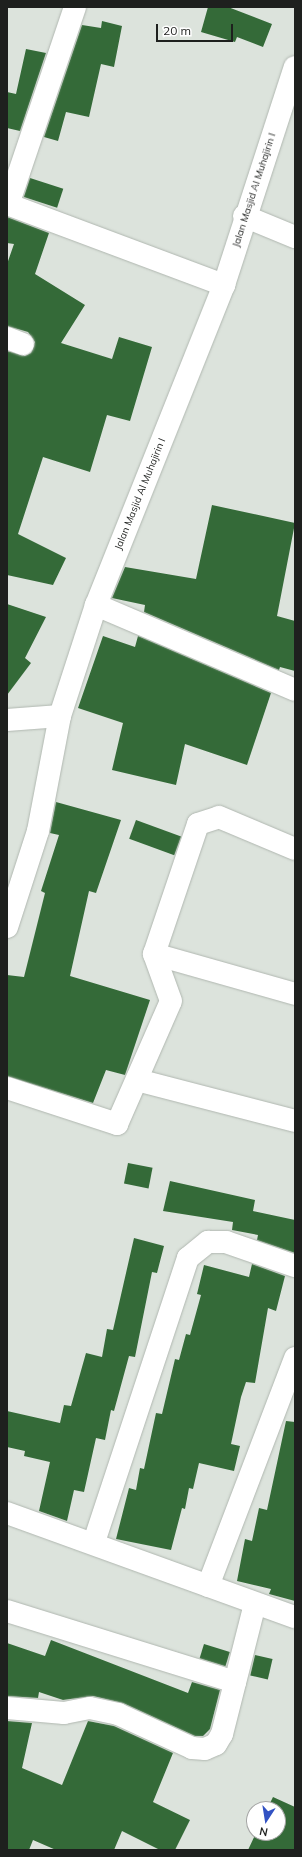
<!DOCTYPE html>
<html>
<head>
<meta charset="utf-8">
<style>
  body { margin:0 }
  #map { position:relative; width:302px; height:1857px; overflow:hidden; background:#dce3dc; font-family:Mulish,sans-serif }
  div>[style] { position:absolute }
  .building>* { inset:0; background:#346a38; transform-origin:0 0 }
  .roads { filter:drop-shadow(0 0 1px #b0b7b0) drop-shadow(0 0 1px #b0b7b0) }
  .minor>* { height:22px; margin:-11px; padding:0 11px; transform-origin:11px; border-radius:11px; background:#fff }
  .tertiary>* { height:22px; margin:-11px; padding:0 11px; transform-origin:11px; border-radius:11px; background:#fff }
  span { translate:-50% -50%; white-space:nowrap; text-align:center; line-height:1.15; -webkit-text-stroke:4px #fff; paint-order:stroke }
  .street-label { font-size:10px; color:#1e201e }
  .frame { position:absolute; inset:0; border:8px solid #1e201e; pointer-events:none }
  .north { position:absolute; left:246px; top:1801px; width:40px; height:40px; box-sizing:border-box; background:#fff; border:1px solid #a5a6a5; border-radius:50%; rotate:192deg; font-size:11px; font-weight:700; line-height:16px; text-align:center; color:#1e201e }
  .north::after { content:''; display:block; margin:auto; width:14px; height:18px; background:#3252c3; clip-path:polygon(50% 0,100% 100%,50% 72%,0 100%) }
  .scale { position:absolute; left:156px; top:24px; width:77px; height:18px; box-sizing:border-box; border:2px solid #1e201e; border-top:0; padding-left:5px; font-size:12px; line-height:14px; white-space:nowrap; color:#1e201e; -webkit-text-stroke:3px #fff; paint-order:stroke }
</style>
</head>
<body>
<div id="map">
  <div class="building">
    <div style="clip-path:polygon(208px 7px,228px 7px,272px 24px,263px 47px,237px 37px,235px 42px,201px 32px)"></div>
    <div style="clip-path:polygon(102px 21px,122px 26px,114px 67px,101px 64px,89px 117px,66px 112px,58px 141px,44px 137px,82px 25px,101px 28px)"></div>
    <div style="clip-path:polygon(26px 49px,46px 53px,20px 131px,7px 128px,7px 92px,16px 94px)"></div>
    <div style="left:30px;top:178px;width:35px;height:20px;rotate:18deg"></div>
    <div style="clip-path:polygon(7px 217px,49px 233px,35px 274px,85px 305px,61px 343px,112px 359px,119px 337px,152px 347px,130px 421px,107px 415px,90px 472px,43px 457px,18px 534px,66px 558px,53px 585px,7px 575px,7px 351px,25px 356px,31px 353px,35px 342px,28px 332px,7px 326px,7px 264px,14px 244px,7px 243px)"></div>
    <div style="clip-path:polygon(212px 505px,295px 523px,277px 616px,295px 621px,295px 671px,280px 667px,279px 670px,144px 612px,145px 605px,112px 598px,125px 567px,196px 579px)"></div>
    <div style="clip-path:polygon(7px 604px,46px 617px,25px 658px,31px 663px,7px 695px)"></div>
    <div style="clip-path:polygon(103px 636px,135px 647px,138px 636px,271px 693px,247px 765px,185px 744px,176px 785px,112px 770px,123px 723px,78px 708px)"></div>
    <div style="clip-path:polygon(56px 802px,121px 820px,96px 893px,89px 891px,70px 976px,150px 1000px,125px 1075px,106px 1070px,93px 1103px,7px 1076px,7px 975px,24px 977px,45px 893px,41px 891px,59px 835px,50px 833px)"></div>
    <div style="left:136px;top:820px;width:48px;height:20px;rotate:20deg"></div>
    <div style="left:128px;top:1163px;width:25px;height:21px;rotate:11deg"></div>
    <div style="clip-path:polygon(170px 1181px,255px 1200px,253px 1211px,295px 1220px,295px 1253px,257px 1240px,258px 1235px,232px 1230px,233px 1222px,163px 1211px)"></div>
    <div style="clip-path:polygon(134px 1238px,164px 1246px,157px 1273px,152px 1272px,135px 1357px,129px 1356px,114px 1411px,111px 1410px,105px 1440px,96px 1438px,84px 1492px,74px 1490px,67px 1521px,39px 1511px,50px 1462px,24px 1456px,25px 1451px,7px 1447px,7px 1411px,60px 1423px,64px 1405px,71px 1406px,86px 1353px,102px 1357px,107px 1329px,113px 1330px)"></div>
    <div style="clip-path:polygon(252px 1264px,285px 1276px,276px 1311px,268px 1308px,255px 1383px,246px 1382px,241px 1397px,231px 1444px,240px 1446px,234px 1471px,199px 1463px,193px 1489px,189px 1488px,185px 1509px,182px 1508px,171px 1550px,116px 1539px,129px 1488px,136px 1490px,140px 1468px,144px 1469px,156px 1413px,162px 1414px,175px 1359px,179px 1360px,186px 1334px,190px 1335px,201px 1295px,197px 1294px,204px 1265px,249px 1277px)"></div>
    <div style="clip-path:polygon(286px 1421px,295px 1422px,295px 1601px,269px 1594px,271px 1589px,237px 1581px,245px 1539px,252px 1541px,259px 1508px,267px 1510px)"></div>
    <div style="clip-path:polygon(51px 1640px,188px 1693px,192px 1682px,220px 1690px,210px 1729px,203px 1736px,195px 1736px,123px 1703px,93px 1696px,63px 1700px,39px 1692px,38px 1698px,7px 1696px,7px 1643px,45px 1656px)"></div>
    <div style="left:204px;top:1644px;width:27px;height:15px;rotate:17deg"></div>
    <div style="left:255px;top:1655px;width:18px;height:21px;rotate:13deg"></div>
    <div style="clip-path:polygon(7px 1721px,32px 1723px,22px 1768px,62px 1785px,88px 1721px,114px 1726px,173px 1753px,153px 1802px,190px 1820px,175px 1850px,160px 1850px,122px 1831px,114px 1850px,56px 1850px,33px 1840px,29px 1850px,7px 1850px)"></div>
    <div style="clip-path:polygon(273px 1797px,295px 1807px,295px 1850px,248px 1850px,256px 1833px,278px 1833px,278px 1809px,267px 1809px)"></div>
  </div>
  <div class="roads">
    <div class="minor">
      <div style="left:7px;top:204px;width:232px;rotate:20.5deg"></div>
      <div style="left:8px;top:205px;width:209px;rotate:-71.3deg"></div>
      <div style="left:244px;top:216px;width:55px;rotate:22.4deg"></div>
      <div style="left:7px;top:338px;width:17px;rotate:21deg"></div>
      <div style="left:96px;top:605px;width:216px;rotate:23.1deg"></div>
      <div style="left:7px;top:720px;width:53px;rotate:-4.3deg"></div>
      <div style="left:154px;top:954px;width:147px;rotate:15.8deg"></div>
      <div style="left:137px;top:1080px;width:163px;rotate:14.5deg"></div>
      <div style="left:7px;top:1088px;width:116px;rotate:18.1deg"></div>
      <div style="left:117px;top:1124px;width:134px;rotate:-66.3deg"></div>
      <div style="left:171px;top:1001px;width:50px;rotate:-109.9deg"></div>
      <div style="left:154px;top:954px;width:137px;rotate:-71.3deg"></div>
      <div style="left:198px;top:824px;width:22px;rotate:-18deg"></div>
      <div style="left:219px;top:817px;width:82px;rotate:22.8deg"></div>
      <div style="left:7px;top:1513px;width:306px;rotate:19.9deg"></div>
      <div style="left:94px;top:1542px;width:299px;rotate:-71.7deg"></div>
      <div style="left:188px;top:1258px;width:26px;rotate:-39deg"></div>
      <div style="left:208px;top:1242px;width:18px"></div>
      <div style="left:226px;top:1242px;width:73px;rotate:19.2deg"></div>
      <div style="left:208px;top:1586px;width:244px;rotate:-69.1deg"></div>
      <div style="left:7px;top:1611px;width:239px;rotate:17.3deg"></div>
      <div style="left:7px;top:1708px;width:57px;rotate:5deg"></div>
      <div style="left:64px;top:1713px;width:26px;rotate:-11deg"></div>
      <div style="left:90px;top:1708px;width:29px;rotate:12deg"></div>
      <div style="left:118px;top:1714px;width:81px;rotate:24.7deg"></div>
      <div style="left:192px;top:1748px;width:13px;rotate:4deg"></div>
      <div style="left:205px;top:1749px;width:12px;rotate:-24deg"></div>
      <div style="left:216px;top:1744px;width:12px;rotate:-59deg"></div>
      <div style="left:222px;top:1734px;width:134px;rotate:-75.8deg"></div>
    </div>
    <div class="tertiary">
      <div style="left:7px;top:927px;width:101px;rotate:-72.1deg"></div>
      <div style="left:38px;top:831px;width:117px;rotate:-79.2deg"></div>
      <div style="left:60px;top:716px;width:117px;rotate:-72deg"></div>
      <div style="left:96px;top:605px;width:345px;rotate:-68.2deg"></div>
      <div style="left:224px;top:285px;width:229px;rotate:-72deg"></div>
    </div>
  </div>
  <div class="street-label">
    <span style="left:254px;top:190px;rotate:-72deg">Jalan Masjid Al Muhajirin I</span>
    <span style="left:140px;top:494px;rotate:-68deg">Jalan Masjid Al Muhajirin I</span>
  </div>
  <div class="frame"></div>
  <div class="north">N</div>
  <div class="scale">20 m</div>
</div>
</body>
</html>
